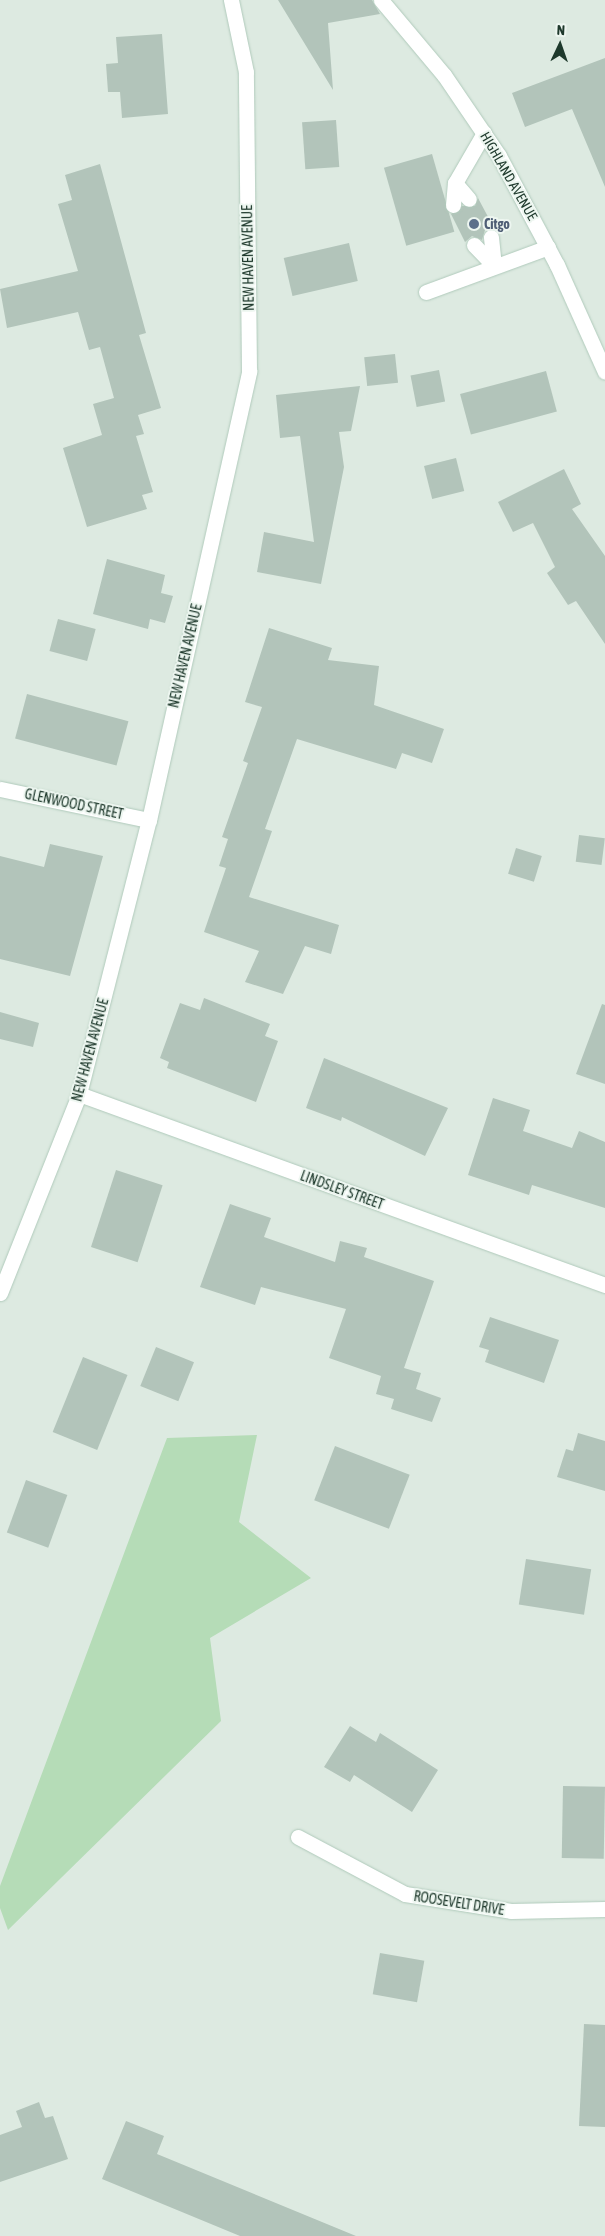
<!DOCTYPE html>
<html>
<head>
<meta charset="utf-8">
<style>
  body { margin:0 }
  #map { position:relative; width:605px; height:2236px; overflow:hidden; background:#ddeae1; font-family:"Asap Condensed",sans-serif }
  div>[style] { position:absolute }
  .green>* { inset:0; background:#b5dcb7 }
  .building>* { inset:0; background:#b2c4ba; transform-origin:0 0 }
  .roads { filter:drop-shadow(0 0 1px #b0cabb) drop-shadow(0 0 1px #b0cabb) }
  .service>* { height:15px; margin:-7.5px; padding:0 7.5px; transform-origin:7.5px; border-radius:7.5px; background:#fff }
  .minor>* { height:15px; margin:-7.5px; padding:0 7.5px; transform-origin:7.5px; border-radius:7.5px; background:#fff }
  .secondary>* { height:15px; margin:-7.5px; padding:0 7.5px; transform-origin:7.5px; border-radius:7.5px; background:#fff }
  .dots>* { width:14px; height:14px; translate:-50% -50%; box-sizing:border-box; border:2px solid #edf6f0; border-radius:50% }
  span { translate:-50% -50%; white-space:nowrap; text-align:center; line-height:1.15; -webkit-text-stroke:4px #edf6f0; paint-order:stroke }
  .street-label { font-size:14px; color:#1e392c }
  .service-label { font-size:14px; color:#4e5e75; font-weight:700 }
  .left { translate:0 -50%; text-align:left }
  .north { position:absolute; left:535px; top:20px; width:50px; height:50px; -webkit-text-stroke:4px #edf6f0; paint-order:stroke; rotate:3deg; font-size:14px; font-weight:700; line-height:20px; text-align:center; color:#1e392c }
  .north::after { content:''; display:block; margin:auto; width:18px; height:22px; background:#1e392c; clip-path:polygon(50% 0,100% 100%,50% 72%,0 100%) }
</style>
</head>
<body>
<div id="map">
  <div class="green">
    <div style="clip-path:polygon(257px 1435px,239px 1522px,311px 1578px,210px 1638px,221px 1721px,8px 1930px,0 1908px,0 1886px,167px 1438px)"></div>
  </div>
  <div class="building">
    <div style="clip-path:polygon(278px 0,372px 0,380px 14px,328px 23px,333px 90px)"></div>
    <div style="clip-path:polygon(162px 34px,168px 114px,122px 118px,120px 92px,108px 92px,106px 64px,118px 63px,116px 37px)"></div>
    <div style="clip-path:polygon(605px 58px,605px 187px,572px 109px,525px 127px,512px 93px)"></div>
    <div style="left:336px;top:120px;width:47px;height:34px;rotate:86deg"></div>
    <div style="left:432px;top:154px;width:81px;height:50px;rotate:74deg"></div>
    <div style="clip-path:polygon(100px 164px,146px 333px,139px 335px,161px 408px,138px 415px,144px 434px,136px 436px,153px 492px,142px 495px,147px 509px,87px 527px,63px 448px,102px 435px,93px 404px,114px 398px,100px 347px,89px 350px,78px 312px,7px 328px,0 289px,78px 271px,58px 204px,72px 200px,65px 175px)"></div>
    <div style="clip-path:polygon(478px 198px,494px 228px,485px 230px,482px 240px,472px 236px,465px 242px,451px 214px,462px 206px,475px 206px)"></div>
    <div style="left:349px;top:243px;width:39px;height:67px;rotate:77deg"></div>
    <div style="left:395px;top:354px;width:29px;height:31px;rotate:84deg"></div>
    <div style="left:439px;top:370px;width:32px;height:29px;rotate:79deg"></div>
    <div style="left:546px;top:371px;width:42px;height:89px;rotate:75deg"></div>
    <div style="clip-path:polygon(360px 386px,351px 431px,339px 432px,344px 467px,321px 584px,257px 572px,264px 532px,314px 542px,300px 436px,280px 438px,276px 395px)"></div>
    <div style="left:456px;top:458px;width:34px;height:33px;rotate:76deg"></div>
    <div style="clip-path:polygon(564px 469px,581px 504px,572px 509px,605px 556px,605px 644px,576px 601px,568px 605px,547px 573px,555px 567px,533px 523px,513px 532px,498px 502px)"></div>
    <div style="clip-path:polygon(107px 559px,165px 575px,161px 593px,173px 596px,165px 623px,150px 619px,148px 629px,93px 614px)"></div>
    <div style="left:58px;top:619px;width:39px;height:33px;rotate:15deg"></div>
    <div style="clip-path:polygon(269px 628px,332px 648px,328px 660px,379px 666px,374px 705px,444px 729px,432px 763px,402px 753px,396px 769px,297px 739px,265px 829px,272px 831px,249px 897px,339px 925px,331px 954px,305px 946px,283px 994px,245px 982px,259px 951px,204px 932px,226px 868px,219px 866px,228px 839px,222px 837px,248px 763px,243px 761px,262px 707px,245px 702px)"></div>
    <div style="left:27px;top:694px;width:105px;height:46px;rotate:15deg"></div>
    <div style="left:579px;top:835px;width:26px;height:27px;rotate:7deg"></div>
    <div style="clip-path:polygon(50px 844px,103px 856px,70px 976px,0 959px,0 856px,44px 867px)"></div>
    <div style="left:516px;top:848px;width:27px;height:27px;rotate:17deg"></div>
    <div style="clip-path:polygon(204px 998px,270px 1024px,265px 1036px,278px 1041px,256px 1102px,167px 1068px,169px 1062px,160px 1058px,180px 1003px,200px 1010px)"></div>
    <div style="clip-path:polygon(602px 1004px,605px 1005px,605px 1084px,576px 1074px)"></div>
    <div style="clip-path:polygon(0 1012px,39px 1023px,33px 1047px,0 1039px)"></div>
    <div style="clip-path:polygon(324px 1058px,448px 1108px,425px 1156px,342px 1117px,341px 1121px,306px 1108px)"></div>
    <div style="clip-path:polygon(493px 1098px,530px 1110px,523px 1131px,572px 1148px,579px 1131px,605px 1142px,605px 1208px,532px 1185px,529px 1195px,468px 1175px)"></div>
    <div style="left:116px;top:1170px;width:49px;height:81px;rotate:18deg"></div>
    <div style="clip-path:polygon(230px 1204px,271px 1218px,264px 1237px,335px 1262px,340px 1241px,367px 1248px,364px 1257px,434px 1281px,404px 1368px,421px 1373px,416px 1389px,441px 1398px,432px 1422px,391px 1409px,394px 1399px,376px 1394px,381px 1376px,329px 1358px,346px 1309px,261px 1287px,255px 1305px,200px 1287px)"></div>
    <div style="clip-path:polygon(490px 1317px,559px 1340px,544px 1383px,485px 1362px,489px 1350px,479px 1347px)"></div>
    <div style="left:156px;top:1347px;width:41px;height:42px;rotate:22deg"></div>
    <div style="left:83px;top:1357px;width:48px;height:81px;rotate:22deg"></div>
    <div style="clip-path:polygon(578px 1433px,605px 1441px,605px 1491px,557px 1477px,566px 1449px,573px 1451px)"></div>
    <div style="left:335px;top:1446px;width:80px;height:58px;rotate:21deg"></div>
    <div style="left:26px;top:1480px;width:44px;height:56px;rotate:20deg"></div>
    <div style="left:526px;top:1559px;width:66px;height:46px;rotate:9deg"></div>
    <div style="clip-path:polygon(350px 1726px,376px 1742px,380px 1733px,438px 1770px,412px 1812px,354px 1775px,350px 1782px,324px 1767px)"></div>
    <div style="left:563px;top:1786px;width:42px;height:72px;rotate:1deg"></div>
    <div style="left:380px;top:1953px;width:45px;height:42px;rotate:10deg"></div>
    <div style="clip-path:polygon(584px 2024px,605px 2025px,605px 2127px,579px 2126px)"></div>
    <div style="clip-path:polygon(39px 2102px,45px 2118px,53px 2116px,68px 2159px,0 2182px,0 2135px,22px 2127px,16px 2111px)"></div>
    <div style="clip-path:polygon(126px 2121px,164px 2136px,157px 2154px,356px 2236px,240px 2236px,102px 2179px)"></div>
  </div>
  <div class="roads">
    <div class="service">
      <div style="left:455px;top:183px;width:21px;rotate:49deg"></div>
      <div style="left:453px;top:205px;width:22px;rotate:-85deg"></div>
      <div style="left:455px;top:183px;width:58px;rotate:-59.9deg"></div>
      <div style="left:474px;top:245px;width:29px;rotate:46deg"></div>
      <div style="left:494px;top:266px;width:29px;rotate:-96deg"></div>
      <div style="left:426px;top:292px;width:130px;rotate:-20.2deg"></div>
    </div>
    <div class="minor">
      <div style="left:0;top:789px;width:152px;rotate:11.8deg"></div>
      <div style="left:79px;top:1094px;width:560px;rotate:19.96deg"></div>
      <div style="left:0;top:1293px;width:214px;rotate:-68.3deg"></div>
      <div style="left:79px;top:1094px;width:283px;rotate:-75.7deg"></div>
      <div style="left:149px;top:820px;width:460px;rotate:-77.4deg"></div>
      <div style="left:249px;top:371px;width:299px;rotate:-90.6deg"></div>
      <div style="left:246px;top:72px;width:74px;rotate:-101.8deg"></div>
      <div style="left:298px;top:1837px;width:121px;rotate:28deg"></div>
      <div style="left:405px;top:1894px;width:107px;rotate:9.1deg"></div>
      <div style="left:511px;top:1911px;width:94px;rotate:-1.2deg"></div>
    </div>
    <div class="secondary">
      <div style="left:381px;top:0;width:98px;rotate:50deg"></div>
      <div style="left:444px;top:75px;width:98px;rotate:55.8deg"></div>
      <div style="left:499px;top:156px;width:123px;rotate:62deg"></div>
      <div style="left:557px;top:265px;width:117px;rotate:65.8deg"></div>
    </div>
  </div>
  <div class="dots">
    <div style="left:474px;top:224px;background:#5c6f8a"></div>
  </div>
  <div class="street-label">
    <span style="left:509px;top:176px;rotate:60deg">HIGHLAND AVENUE</span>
    <span style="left:248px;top:258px;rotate:-91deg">NEW HAVEN AVENUE</span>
    <span style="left:185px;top:656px;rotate:-77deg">NEW HAVEN AVENUE</span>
    <span style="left:74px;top:804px;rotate:12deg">GLENWOOD STREET</span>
    <span style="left:90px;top:1050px;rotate:-75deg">NEW HAVEN AVENUE</span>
    <span style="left:342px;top:1190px;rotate:20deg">LINDSLEY STREET</span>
    <span style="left:459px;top:1903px;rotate:9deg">ROOSEVELT DRIVE</span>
  </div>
  <div class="service-label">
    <span class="left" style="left:484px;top:224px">Citgo</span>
  </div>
  <div class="north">N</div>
</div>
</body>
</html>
